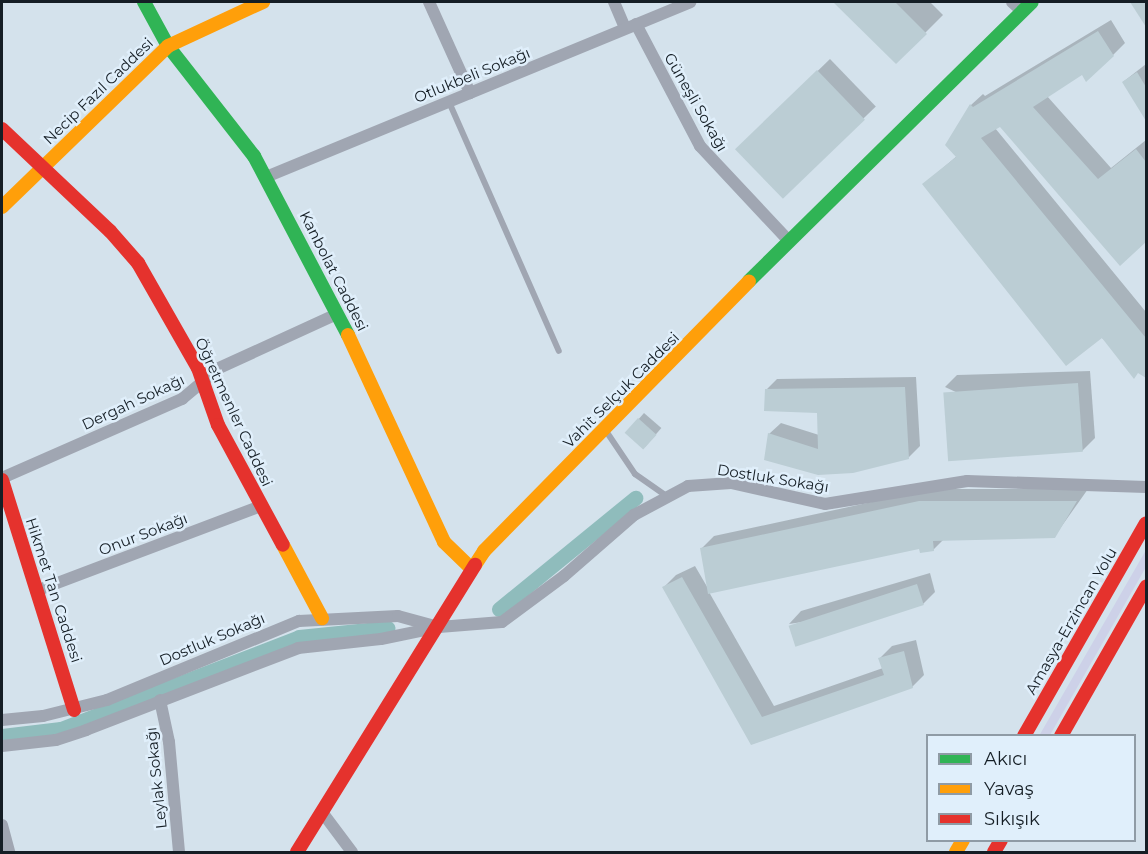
<!DOCTYPE html>
<html>
<head>
<meta charset="utf-8">
<style>
  body { margin:0 }
  #map { position:relative; width:1148px; height:854px; overflow:hidden; background:#d4e2ec; font-family:Montserrat,sans-serif }
  div>[style] { position:absolute }
  .green>* { inset:0; background:#cdd1e8 }
  .shadow>* { inset:0; background:#0003; transform-origin:0 0 }
  .canal>* { height:15px; margin:-7.5px; padding:0 7.5px; transform-origin:7.5px; border-radius:7.5px; background:#8fbcbc }
  .building>* { inset:0; background:#bbcdd4; transform-origin:0 0 }
  .lane>* { height:6px; margin:-3px; padding:0 3px; transform-origin:3px; border-radius:3px; background:#a0a6b2 }
  .street>* { height:12px; margin:-6px; padding:0 6px; transform-origin:6px; border-radius:6px; background:#a0a6b2 }
  .fast>* { height:14px; margin:-7px; padding:0 7px; transform-origin:7px; border-radius:7px; background:#30b455 }
  .slow>* { height:14px; margin:-7px; padding:0 7px; transform-origin:7px; border-radius:7px; background:#ff9f0a }
  .jam>* { height:14px; margin:-7px; padding:0 7px; transform-origin:7px; border-radius:7px; background:#e5322d }
  span { translate:-50% -50%; white-space:nowrap; text-align:center; line-height:1.15; -webkit-text-stroke:5px #e0effb; paint-order:stroke }
  .street-label { font-size:15px; color:#151e25 }
  .frame { position:absolute; inset:0; border:3px solid #151e25; pointer-events:none }
  .legend { position:absolute; left:926px; top:734px; width:210px; height:108px; box-sizing:border-box; background:#e0effb; border:2px solid #8f9ba5; margin:0; padding:8px 10px; list-style:none; font-size:18px; color:#151e25 }
  .legend li { display:flex; align-items:center; gap:12px; height:30px }
  .legend b { width:30px; border:2px solid #8f9ba5 }
</style>
</head>
<body>
<div id="map">
  <div class="green">
    <div style="clip-path:polygon(1146px 550px,1146px 567px,1050px 735px,1039px 736px)"></div>
  </div>
  <div class="shadow">
    <div style="clip-path:polygon(840px 2px,930px 2px,943px 15px,896px 62px)"></div>
    <div style="clip-path:polygon(1132px 2px,1146px 2px,1146px 24px)"></div>
    <div style="clip-path:polygon(1111px 20px,1125px 43px,1113px 55px,1047px 96px,1111px 168px,1146px 140px,1146px 240px,1120px 264px,1000px 125px,995px 128px,1146px 312px,1146px 376px,924px 184px,957px 156px,971px 105px,983px 94px,985px 96px)"></div>
    <div style="left:830px;top:59px;width:66px;height:129px;rotate:46deg"></div>
    <div style="clip-path:polygon(1146px 64px,1146px 108px,1141px 110px,1123px 82px)"></div>
    <div style="clip-path:polygon(1090px 371px,1095px 438px,1082px 451px,945px 387px,957px 375px)"></div>
    <div style="clip-path:polygon(916px 377px,920px 446px,909px 457px,853px 472px,769px 434px,781px 423px,819px 435px,819px 411px,766px 390px,777px 379px)"></div>
    <div style="left:644px;top:413px;width:23px;height:25px;rotate:41deg"></div>
    <div style="clip-path:polygon(932px 489px,1088px 489px,1054px 537px,944px 539px,933px 550px,920px 547px,709px 592px,774px 706px,883px 668px,880px 658px,892px 646px,916px 640px,924px 675px,912px 687px,752px 744px,664px 587px,676px 575px,695px 566px,709px 590px,702px 548px,714px 536px)"></div>
    <div style="clip-path:polygon(930px 573px,935px 592px,923px 604px,789px 624px,801px 611px)"></div>
  </div>
  <div class="canal">
    <div style="left:499px;top:609px;width:176px;rotate:-39.2deg"></div>
    <div style="left:2px;top:736px;width:59px;rotate:-6.8deg"></div>
    <div style="left:61px;top:729px;width:255px;rotate:-21.1deg"></div>
    <div style="left:299px;top:637px;width:89px;rotate:-5.8deg"></div>
  </div>
  <div class="building">
    <div style="clip-path:polygon(833px 2px,895px 2px,927px 34px,896px 64px)"></div>
    <div style="clip-path:polygon(1130px 2px,1146px 2px,1146px 27px)"></div>
    <div style="clip-path:polygon(1098px 31px,1114px 56px,1086px 82px,1082px 75px,1033px 107px,1098px 179px,1136px 149px,1146px 162px,1146px 242px,1120px 266px,1000px 127px,981px 138px,1146px 338px,1146px 378px,1138px 373px,1134px 379px,1102px 338px,1066px 366px,922px 184px,956px 157px,945px 145px,970px 104px,973px 107px)"></div>
    <div style="left:817px;top:70px;width:69px;height:114px;rotate:46deg"></div>
    <div style="clip-path:polygon(1137px 72px,1146px 87px,1146px 121px,1122px 82px)"></div>
    <div style="left:1078px;top:383px;width:69px;height:135px;rotate:86deg"></div>
    <div style="clip-path:polygon(905px 387px,909px 459px,853px 473px,818px 475px,764px 460px,768px 433px,818px 449px,817px 413px,764px 411px,765px 389px)"></div>
    <div style="left:638px;top:418px;width:25px;height:20px;rotate:42deg"></div>
    <div style="clip-path:polygon(919px 501px,1077px 501px,1055px 538px,933px 541px,934px 551px,920px 553px,919px 549px,708px 594px,700px 548px)"></div>
    <div style="clip-path:polygon(682px 577px,762px 717px,884px 675px,878px 658px,904px 651px,913px 688px,751px 745px,662px 587px)"></div>
    <div style="left:917px;top:584px;width:22px;height:135px;rotate:72deg"></div>
  </div>
  <div class="lane">
    <div style="left:449px;top:102px;width:272px;rotate:66.2deg"></div>
    <div style="left:606px;top:431px;width:52px;rotate:56deg"></div>
    <div style="left:635px;top:474px;width:38px;rotate:35deg"></div>
  </div>
  <div class="street">
    <div style="left:429px;top:2px;width:100px;rotate:65.7deg"></div>
    <div style="left:614px;top:2px;width:28px;rotate:67deg"></div>
    <div style="left:1012px;top:2px;width:13px;rotate:42deg"></div>
    <div style="left:636px;top:24px;width:138px;rotate:62.3deg"></div>
    <div style="left:700px;top:146px;width:129px;rotate:46.9deg"></div>
    <div style="left:266px;top:177px;width:459px;rotate:-22.4deg"></div>
    <div style="left:2px;top:478px;width:197px;rotate:-23.7deg"></div>
    <div style="left:182px;top:399px;width:48px;rotate:-40deg"></div>
    <div style="left:219px;top:368px;width:130px;rotate:-24.6deg"></div>
    <div style="left:36px;top:591px;width:241px;rotate:-20.7deg"></div>
    <div style="left:160px;top:700px;width:43px;rotate:77.9deg"></div>
    <div style="left:169px;top:742px;width:110px;rotate:84.8deg"></div>
    <div style="left:2px;top:720px;width:41px;rotate:-5.6deg"></div>
    <div style="left:43px;top:716px;width:66px;rotate:-14deg"></div>
    <div style="left:107px;top:700px;width:208px;rotate:-22.4deg"></div>
    <div style="left:299px;top:621px;width:99px;rotate:-2.9deg"></div>
    <div style="left:398px;top:616px;width:41px;rotate:15.4deg"></div>
    <div style="left:2px;top:746px;width:54px;rotate:-6.3deg"></div>
    <div style="left:56px;top:740px;width:32px;rotate:-18deg"></div>
    <div style="left:86px;top:730px;width:227px;rotate:-21.1deg"></div>
    <div style="left:298px;top:648px;width:83px;rotate:-6.2deg"></div>
    <div style="left:381px;top:639px;width:59px;rotate:-11.7deg"></div>
    <div style="left:439px;top:627px;width:63px;rotate:-4.5deg"></div>
    <div style="left:502px;top:622px;width:77px;rotate:-36.6deg"></div>
    <div style="left:564px;top:576px;width:93px;rotate:-41.1deg"></div>
    <div style="left:634px;top:515px;width:61px;rotate:-28.2deg"></div>
    <div style="left:688px;top:486px;width:43px;rotate:-4deg"></div>
    <div style="left:731px;top:483px;width:96px;rotate:12.6deg"></div>
    <div style="left:825px;top:504px;width:144px;rotate:-9.2deg"></div>
    <div style="left:967px;top:481px;width:179px;rotate:1.9deg"></div>
    <div style="left:322px;top:812px;width:50px;rotate:53.1deg"></div>
    <div style="left:2px;top:825px;width:28px;rotate:75deg"></div>
  </div>
  <div class="fast">
    <div style="left:144px;top:2px;width:50px;rotate:61.4deg"></div>
    <div style="left:168px;top:46px;width:140px;rotate:52deg"></div>
    <div style="left:254px;top:156px;width:202px;rotate:62.3deg"></div>
    <div style="left:749px;top:281px;width:397px;rotate:-44.6deg"></div>
  </div>
  <div class="slow">
    <div style="left:2px;top:207px;width:231px;rotate:-44.1deg"></div>
    <div style="left:168px;top:46px;width:105px;rotate:-24.9deg"></div>
    <div style="left:348px;top:335px;width:228px;rotate:65.1deg"></div>
    <div style="left:444px;top:542px;width:37px;rotate:44deg"></div>
    <div style="left:283px;top:545px;width:83px;rotate:61.9deg"></div>
    <div style="left:475px;top:565px;width:17px;rotate:-57deg"></div>
    <div style="left:484px;top:551px;width:378px;rotate:-45.5deg"></div>
    <div style="left:956px;top:852px;width:14px;rotate:-60deg"></div>
  </div>
  <div class="jam">
    <div style="left:2px;top:129px;width:149px;rotate:43.4deg"></div>
    <div style="left:110px;top:231px;width:43px;rotate:48.8deg"></div>
    <div style="left:138px;top:263px;width:121px;rotate:60.3deg"></div>
    <div style="left:198px;top:368px;width:60px;rotate:70.7deg"></div>
    <div style="left:218px;top:425px;width:136px;rotate:61.6deg"></div>
    <div style="left:2px;top:480px;width:241px;rotate:72.6deg"></div>
    <div style="left:1024px;top:736px;width:245px;rotate:-60.2deg"></div>
    <div style="left:1061px;top:736px;width:172px;rotate:-60.3deg"></div>
    <div style="left:297px;top:852px;width:338px;rotate:-58.2deg"></div>
    <div style="left:994px;top:852px;width:14px;rotate:-60deg"></div>
  </div>
  <div class="street-label">
    <span style="left:472px;top:75px;rotate:-22deg">Otlukbeli Sokağı</span>
    <span style="left:98px;top:91px;rotate:-44deg">Necip Fazıl Caddesi</span>
    <span style="left:696px;top:102px;rotate:60deg">Güneşli Sokağı</span>
    <span style="left:334px;top:271px;rotate:63deg">Kanbolat Caddesi</span>
    <span style="left:621px;top:390px;rotate:-45deg">Vahit Selçuk Caddesi</span>
    <span style="left:133px;top:402px;rotate:-25deg">Dergah Sokağı</span>
    <span style="left:234px;top:412px;rotate:65deg">Öğretmenler Caddesi</span>
    <span style="left:773px;top:478px;rotate:9deg">Dostluk Sokağı</span>
    <span style="left:143px;top:534px;rotate:-21deg">Onur Sokağı</span>
    <span style="left:54px;top:590px;rotate:72deg">Hikmet Tan Caddesi</span>
    <span style="left:1071px;top:621px;rotate:-60deg">Amasya-Erzincan Yolu</span>
    <span style="left:212px;top:639px;rotate:-23deg">Dostluk Sokağı</span>
    <span style="left:156px;top:778px;rotate:-96deg">Leylak Sokağı</span>
  </div>
  <div class="frame"></div>
  <ul class="legend">
  <li><b style="height:8px;background:#30b455"></b>Akıcı</li>
  <li><b style="height:8px;background:#ff9f0a"></b>Yavaş</li>
  <li><b style="height:8px;background:#e5322d"></b>Sıkışık</li>
  </ul>
</div>
</body>
</html>
